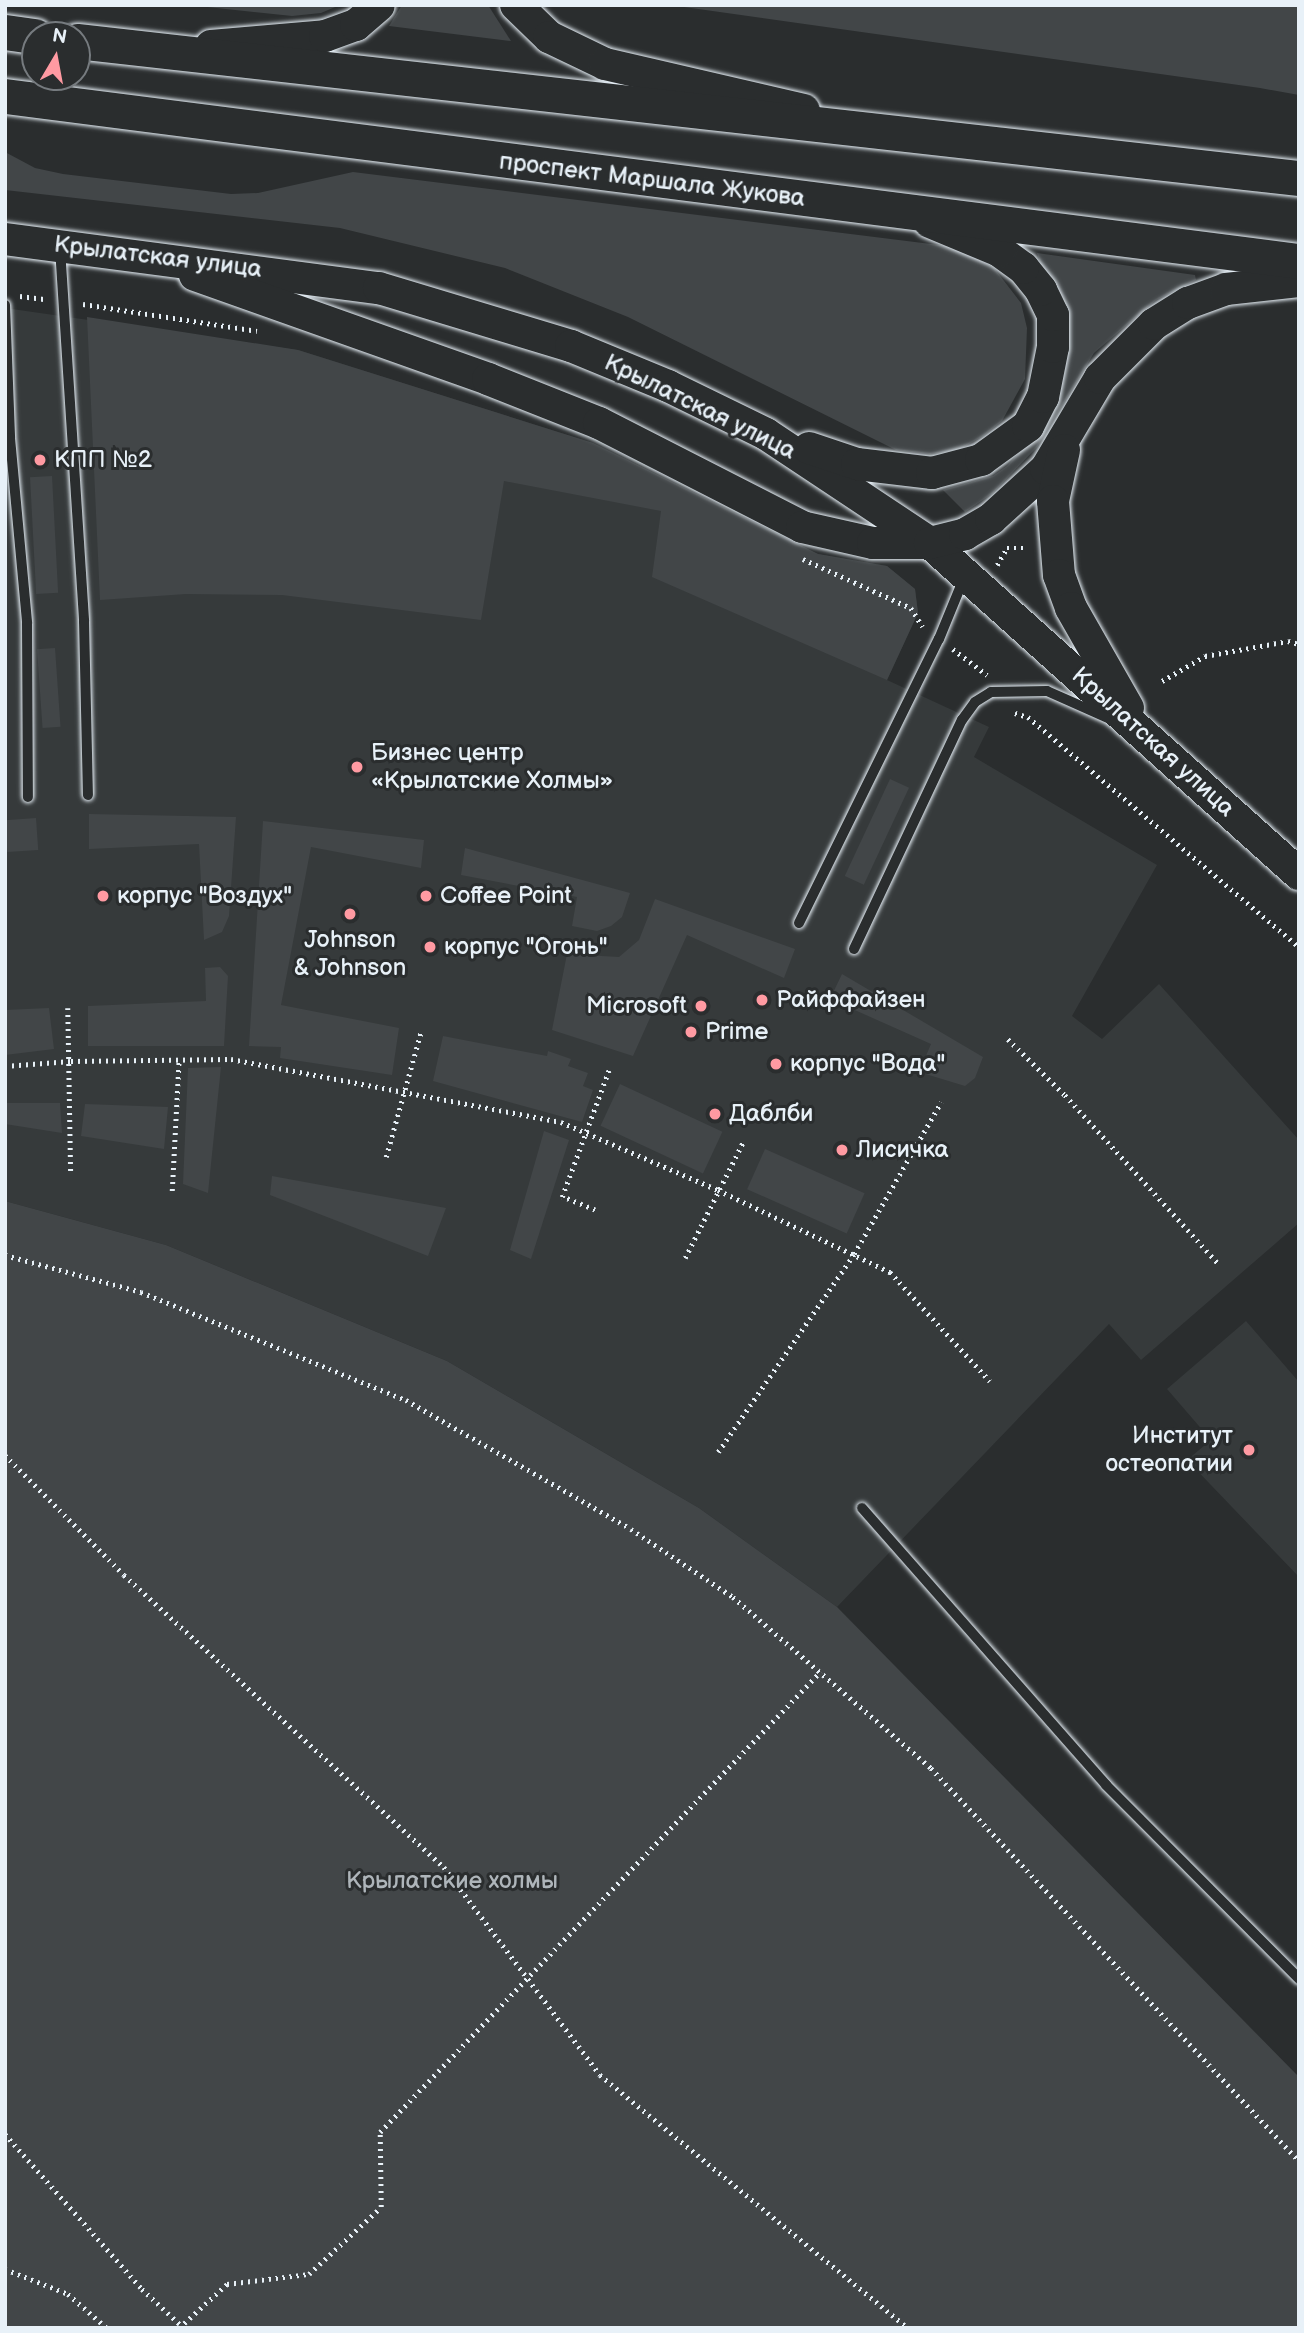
<!DOCTYPE html>
<html>
<head>
<meta charset="utf-8">
<style>
  body { margin:0 }
  #map { position:relative; width:1304px; height:2333px; overflow:hidden; background:#2a2d2e; font-family:"Balsamiq Sans",sans-serif }
  div>[style] { position:absolute }
  .built>* { inset:0; background:#363a3b }
  .green>* { inset:0; background:#424648; transform-origin:0 0 }
  .path>* { height:4.5px; margin-top:-2.25px; transform-origin:0; background:repeating-linear-gradient(90deg,#e8f1f8 0 2px,transparent 0 7px) }
  .roads { filter:drop-shadow(0 0 2px #e8f1f8) drop-shadow(0 0 2px #e8f1f8) }
  .service>* { height:10px; margin:-5px; padding:0 5px; transform-origin:5px; border-radius:5px; background:#2a2d2e }
  .secondary>* { height:32px; margin:-16px; padding:0 16px; transform-origin:16px; border-radius:16px; background:#2a2d2e }
  .primary>* { height:35px; margin:-17.5px; padding:0 17.5px; transform-origin:17.5px; border-radius:17.5px; background:#2a2d2e }
  .dots>* { width:19px; height:19px; translate:-50% -50%; box-sizing:border-box; border:4px solid #2a2d2e; border-radius:50% }
  span { translate:-50% -50%; white-space:nowrap; text-align:center; line-height:1.15; -webkit-text-stroke:6px #2a2d2e; paint-order:stroke }
  .street-label { font-size:24px; color:#e8f1f8 }
  .poi-label { font-size:24px; color:#e8f1f8 }
  .left { translate:0 -50%; text-align:left }
  .right { translate:-100% -50%; text-align:right }
  .park-label { font-size:24px; color:#aeb5ba }
  .frame { position:absolute; inset:0; border:7px solid #e8f1f8; pointer-events:none }
  .north { position:absolute; left:21px; top:21px; width:70px; height:70px; box-sizing:border-box; background:#2a2d2e; border:2px solid #767b7f; border-radius:50%; rotate:10deg; font-size:19px; font-weight:700; line-height:28px; text-align:center; color:#e8f1f8 }
  .north::after { content:''; display:block; margin:auto; width:24px; height:32px; background:#ff9aa2; clip-path:polygon(50% 0,100% 100%,50% 72%,0 100%) }
</style>
</head>
<body>
<div id="map">
  <div class="built">
    <div style="clip-path:polygon(5px 308px,298px 350px,593px 443px,818px 554px,887px 566px,915px 589px,918px 613px,887px 680px,989px 727px,974px 757px,1157px 865px,1072px 1016px,1102px 1039px,1159px 984px,1299px 1140px,1299px 1223px,1141px 1360px,1109px 1324px,837px 1607px,699px 1508px,447px 1361px,166px 1245px,5px 1201px)"></div>
    <div style="clip-path:polygon(1246px 1321px,1299px 1382px,1299px 1577px,1187px 1460px,1211px 1440px,1167px 1389px)"></div>
  </div>
  <div class="green">
    <div style="clip-path:polygon(189px 5px,340px 5px,321px 13px,292px 16px)"></div>
    <div style="clip-path:polygon(402px 5px,488px 5px,511px 41px,389px 26px)"></div>
    <div style="clip-path:polygon(670px 5px,1299px 5px,1299px 95px,1260px 88px)"></div>
    <div style="clip-path:polygon(5px 152px,35px 168px,63px 174px,231px 194px,258px 193px,353px 172px,955px 247px,994px 268px,1021px 303px,1027px 328px,1025px 379px,1002px 421px,983px 436px,958px 450px,930px 454px,896px 450px,628px 317px,505px 268px,340px 228px,5px 190px)"></div>
    <div style="clip-path:polygon(1037px 253px,1195px 275px,1196px 280px,1156px 300px,1094px 353px,1037px 447px,993px 493px,965px 512px,943px 490px,993px 476px,1007px 466px,1030px 442px,1056px 400px,1065px 373px,1067px 345px)"></div>
    <div style="clip-path:polygon(87px 317px,298px 350px,593px 443px,818px 554px,887px 566px,915px 589px,918px 613px,887px 680px,652px 577px,661px 511px,504px 481px,481px 620px,282px 595px,186px 594px,100px 600px)"></div>
    <div style="left:52px;top:476px;width:117px;height:22px;rotate:87deg"></div>
    <div style="left:55px;top:648px;width:79px;height:18px;rotate:86deg"></div>
    <div style="left:890px;top:779px;width:21px;height:107px;rotate:25deg"></div>
    <div style="clip-path:polygon(89px 814px,236px 817px,229px 916px,222px 932px,204px 940px,199px 844px,89px 849px)"></div>
    <div style="left:36px;top:818px;width:32px;height:31px;rotate:86deg"></div>
    <div style="clip-path:polygon(263px 821px,424px 840px,421px 868px,311px 847px,281px 1005px,399px 1028px,392px 1075px,280px 1058px,281px 1047px,249px 1046px)"></div>
    <div style="clip-path:polygon(465px 848px,630px 893px,622px 917px,611px 926px,597px 931px,572px 926px,577px 897px,461px 875px)"></div>
    <div style="clip-path:polygon(655px 899px,795px 949px,784px 978px,687px 935px,633px 1056px,552px 1030px,567px 954px,619px 957px,639px 940px)"></div>
    <div style="clip-path:polygon(220px 967px,228px 976px,224px 1046px,88px 1046px,88px 1006px,206px 1001px,205px 968px)"></div>
    <div style="clip-path:polygon(842px 974px,983px 1057px,975px 1078px,965px 1086px,919px 1072px,931px 1044px,830px 999px)"></div>
    <div style="clip-path:polygon(49px 1008px,54px 1049px,5px 1055px,5px 1010px)"></div>
    <div style="clip-path:polygon(443px 1036px,547px 1056px,548px 1051px,571px 1059px,568px 1066px,588px 1073px,583px 1086px,593px 1090px,582px 1122px,433px 1081px)"></div>
    <div style="clip-path:polygon(221px 1067px,208px 1193px,183px 1184px,188px 1068px)"></div>
    <div style="left:620px;top:1084px;width:113px;height:46px;rotate:25deg"></div>
    <div style="clip-path:polygon(5px 1103px,60px 1103px,62px 1133px,5px 1124px)"></div>
    <div style="clip-path:polygon(85px 1104px,168px 1107px,164px 1149px,81px 1136px)"></div>
    <div style="clip-path:polygon(544px 1131px,569px 1140px,531px 1259px,510px 1250px)"></div>
    <div style="left:765px;top:1149px;width:109px;height:44px;rotate:24deg"></div>
    <div style="clip-path:polygon(272px 1176px,446px 1208px,428px 1256px,270px 1195px)"></div>
    <div style="clip-path:polygon(5px 1201px,166px 1245px,447px 1361px,699px 1508px,837px 1607px,1299px 2077px,1299px 2328px,5px 2328px)"></div>
  </div>
  <div class="path">
    <div style="left:20px;top:296px;width:26px;rotate:7deg"></div>
    <div style="left:83px;top:304px;width:176px;rotate:8.8deg"></div>
    <div style="left:803px;top:559px;width:119px;rotate:24.4deg"></div>
    <div style="left:911px;top:608px;width:22px;rotate:58deg"></div>
    <div style="left:997px;top:565px;width:20px;rotate:-60deg"></div>
    <div style="left:1007px;top:548px;width:21px"></div>
    <div style="left:953px;top:649px;width:43px;rotate:37.4deg"></div>
    <div style="left:1162px;top:681px;width:50px;rotate:-30.2deg"></div>
    <div style="left:1205px;top:656px;width:84px;rotate:-10.2deg"></div>
    <div style="left:1288px;top:641px;width:11px;rotate:15deg"></div>
    <div style="left:1015px;top:713px;width:14px;rotate:17deg"></div>
    <div style="left:1028px;top:717px;width:355px;rotate:40.3deg"></div>
    <div style="left:68px;top:1008px;width:164px;rotate:89deg"></div>
    <div style="left:1008px;top:1039px;width:80px;rotate:44.5deg"></div>
    <div style="left:1065px;top:1095px;width:227px;rotate:47.7deg"></div>
    <div style="left:5px;top:1066px;width:66px;rotate:-4.3deg"></div>
    <div style="left:71px;top:1061px;width:160px;rotate:-0.7deg"></div>
    <div style="left:231px;top:1059px;width:336px;rotate:10.8deg"></div>
    <div style="left:561px;top:1122px;width:171px;rotate:23.4deg"></div>
    <div style="left:718px;top:1190px;width:191px;rotate:25.5deg"></div>
    <div style="left:890px;top:1272px;width:148px;rotate:47.5deg"></div>
    <div style="left:386px;top:1157px;width:130px;rotate:-74.4deg"></div>
    <div style="left:172px;top:1191px;width:132px;rotate:-87deg"></div>
    <div style="left:595px;top:1210px;width:35px;rotate:-158deg"></div>
    <div style="left:562px;top:1197px;width:135px;rotate:-69.7deg"></div>
    <div style="left:5px;top:1255px;width:141px;rotate:15.2deg"></div>
    <div style="left:141px;top:1292px;width:286px;rotate:22.2deg"></div>
    <div style="left:406px;top:1400px;width:259px;rotate:29.8deg"></div>
    <div style="left:631px;top:1529px;width:123px;rotate:33.7deg"></div>
    <div style="left:733px;top:1597px;width:262px;rotate:40.8deg"></div>
    <div style="left:931px;top:1768px;width:538px;rotate:46.88deg"></div>
    <div style="left:685px;top:1258px;width:132px;rotate:-63.4deg"></div>
    <div style="left:718px;top:1452px;width:240px;rotate:-55.5deg"></div>
    <div style="left:854px;top:1254px;width:175px;rotate:-60.2deg"></div>
    <div style="left:5px;top:1455px;width:169px;rotate:45.2deg"></div>
    <div style="left:124px;top:1575px;width:433px;rotate:42.4deg"></div>
    <div style="left:444px;top:1867px;width:260px;rotate:53.1deg"></div>
    <div style="left:600px;top:2075px;width:399px;rotate:39.4deg"></div>
    <div style="left:5px;top:2134px;width:207px;rotate:48.5deg"></div>
    <div style="left:142px;top:2289px;width:57px;rotate:42.9deg"></div>
    <div style="left:5px;top:2269px;width:68px;rotate:21.6deg"></div>
    <div style="left:68px;top:2294px;width:52px;rotate:41.1deg"></div>
    <div style="left:179px;top:2328px;width:65px;rotate:-42.5deg"></div>
    <div style="left:227px;top:2284px;width:83px;rotate:-7deg"></div>
    <div style="left:309px;top:2274px;width:98px;rotate:-42.9deg"></div>
    <div style="left:381px;top:2207px;width:75px;rotate:-90.8deg"></div>
    <div style="left:380px;top:2132px;width:637px;rotate:-46.27deg"></div>
  </div>
  <div class="roads">
    <div class="service">
      <div style="left:60px;top:248px;width:374px;rotate:86.3deg"></div>
      <div style="left:84px;top:621px;width:174px;rotate:88.7deg"></div>
      <div style="left:5px;top:305px;width:133px;rotate:87.8deg"></div>
      <div style="left:10px;top:438px;width:186px;rotate:84.7deg"></div>
      <div style="left:27px;top:623px;width:174px;rotate:89.7deg"></div>
      <div style="left:799px;top:923px;width:317px;rotate:-63.8deg"></div>
      <div style="left:939px;top:639px;width:66px;rotate:-67.7deg"></div>
      <div style="left:854px;top:949px;width:253px;rotate:-64.8deg"></div>
      <div style="left:962px;top:720px;width:22px;rotate:-54deg"></div>
      <div style="left:975px;top:702px;width:19px;rotate:-32deg"></div>
      <div style="left:991px;top:692px;width:56px;rotate:-1deg"></div>
      <div style="left:1047px;top:691px;width:67px;rotate:23.9deg"></div>
      <div style="left:862px;top:1508px;width:369px;rotate:48.6deg"></div>
      <div style="left:1106px;top:1785px;width:274px;rotate:45.1deg"></div>
    </div>
    <div class="secondary">
      <div style="left:516px;top:5px;width:46px;rotate:44.1deg"></div>
      <div style="left:549px;top:37px;width:62px;rotate:25.7deg"></div>
      <div style="left:605px;top:64px;width:204px;rotate:13deg"></div>
      <div style="left:211px;top:46px;width:114px;rotate:-5deg"></div>
      <div style="left:325px;top:36px;width:33px;rotate:-20deg"></div>
      <div style="left:356px;top:25px;width:30px;rotate:-41deg"></div>
      <div style="left:5px;top:239px;width:377px;rotate:7.5deg"></div>
      <div style="left:379px;top:288px;width:201px;rotate:16.8deg"></div>
      <div style="left:571px;top:346px;width:105px;rotate:22.4deg"></div>
      <div style="left:668px;top:386px;width:109px;rotate:26.1deg"></div>
      <div style="left:766px;top:434px;width:197px;rotate:33.6deg"></div>
      <div style="left:930px;top:543px;width:496px;rotate:41.9deg"></div>
      <div style="left:195px;top:275px;width:311px;rotate:19.5deg"></div>
      <div style="left:488px;top:379px;width:119px;rotate:21.6deg"></div>
      <div style="left:599px;top:423px;width:228px;rotate:27.1deg"></div>
      <div style="left:802px;top:527px;width:73px;rotate:12.7deg"></div>
      <div style="left:873px;top:543px;width:57px"></div>
      <div style="left:930px;top:543px;width:36px;rotate:-14deg"></div>
      <div style="left:965px;top:534px;width:30px;rotate:-30deg"></div>
      <div style="left:991px;top:519px;width:74px;rotate:-42.3deg"></div>
      <div style="left:1046px;top:469px;width:106px;rotate:-59.3deg"></div>
      <div style="left:1100px;top:378px;width:76px;rotate:-45deg"></div>
      <div style="left:1154px;top:324px;width:40px;rotate:-32deg"></div>
      <div style="left:1188px;top:303px;width:40px;rotate:-20.2deg"></div>
      <div style="left:1226px;top:289px;width:73px;rotate:-6.3deg"></div>
      <div style="left:809px;top:448px;width:51px;rotate:18.4deg"></div>
      <div style="left:857px;top:464px;width:76px;rotate:6.8deg"></div>
      <div style="left:932px;top:473px;width:51px;rotate:-14.9deg"></div>
      <div style="left:981px;top:460px;width:58px;rotate:-35.9deg"></div>
      <div style="left:1028px;top:426px;width:33px;rotate:-63deg"></div>
      <div style="left:1043px;top:397px;width:51px;rotate:-78.7deg"></div>
      <div style="left:1053px;top:347px;width:32px;rotate:-90deg"></div>
      <div style="left:1053px;top:315px;width:28px;rotate:-116deg"></div>
      <div style="left:1041px;top:290px;width:28px;rotate:-129deg"></div>
      <div style="left:1023px;top:268px;width:29px;rotate:-144deg"></div>
      <div style="left:1000px;top:251px;width:76px;rotate:-157.5deg"></div>
      <div style="left:1064px;top:450px;width:52px;rotate:102.2deg"></div>
      <div style="left:1053px;top:501px;width:74px;rotate:85.4deg"></div>
      <div style="left:1059px;top:575px;width:35px;rotate:70deg"></div>
      <div style="left:1071px;top:608px;width:115px;rotate:60.3deg"></div>
    </div>
    <div class="primary">
      <div style="left:5px;top:32px;width:30px;rotate:8deg"></div>
      <div style="left:77px;top:41px;width:1230px;rotate:6.4deg"></div>
      <div style="left:5px;top:96px;width:1304px;rotate:7.27deg"></div>
    </div>
  </div>
  <div class="dots">
    <div style="left:40px;top:460px;background:#ff9aa2"></div>
    <div style="left:357px;top:767px;background:#ff9aa2"></div>
    <div style="left:103px;top:896px;background:#ff9aa2"></div>
    <div style="left:426px;top:896px;background:#ff9aa2"></div>
    <div style="left:350px;top:914px;background:#ff9aa2"></div>
    <div style="left:430px;top:947px;background:#ff9aa2"></div>
    <div style="left:762px;top:1000px;background:#ff9aa2"></div>
    <div style="left:701px;top:1006px;background:#ff9aa2"></div>
    <div style="left:691px;top:1032px;background:#ff9aa2"></div>
    <div style="left:776px;top:1064px;background:#ff9aa2"></div>
    <div style="left:715px;top:1114px;background:#ff9aa2"></div>
    <div style="left:842px;top:1150px;background:#ff9aa2"></div>
    <div style="left:1249px;top:1450px;background:#ff9aa2"></div>
  </div>
  <div class="street-label">
    <span style="left:652px;top:180px;rotate:7deg">проспект Маршала Жукова</span>
    <span style="left:158px;top:257px;rotate:7deg">Крылатская улица</span>
    <span style="left:700px;top:407px;rotate:26deg">Крылатская улица</span>
    <span style="left:1153px;top:742px;rotate:42deg">Крылатская улица</span>
  </div>
  <div class="poi-label">
    <span class="left" style="left:54px;top:460px">КПП №2</span>
    <span class="left" style="left:371px;top:767px">Бизнес центр<br>«Крылатские Холмы»</span>
    <span class="left" style="left:117px;top:896px">корпус "Воздух"</span>
    <span class="left" style="left:440px;top:896px">Coffee Point</span>
    <span style="left:350px;top:954px">Johnson<br>&amp; Johnson</span>
    <span class="left" style="left:444px;top:947px">корпус "Огонь"</span>
    <span class="left" style="left:776px;top:1000px">Райффайзен</span>
    <span class="right" style="left:687px;top:1006px">Microsoft</span>
    <span class="left" style="left:705px;top:1032px">Prime</span>
    <span class="left" style="left:790px;top:1064px">корпус "Вода"</span>
    <span class="left" style="left:729px;top:1114px">Даблби</span>
    <span class="left" style="left:856px;top:1150px">Лисичка</span>
    <span class="right" style="left:1233px;top:1450px">Институт<br>остеопатии</span>
  </div>
  <div class="park-label">
    <span style="left:452px;top:1881px">Крылатские холмы</span>
  </div>
  <div class="frame"></div>
  <div class="north">N</div>
</div>
</body>
</html>
